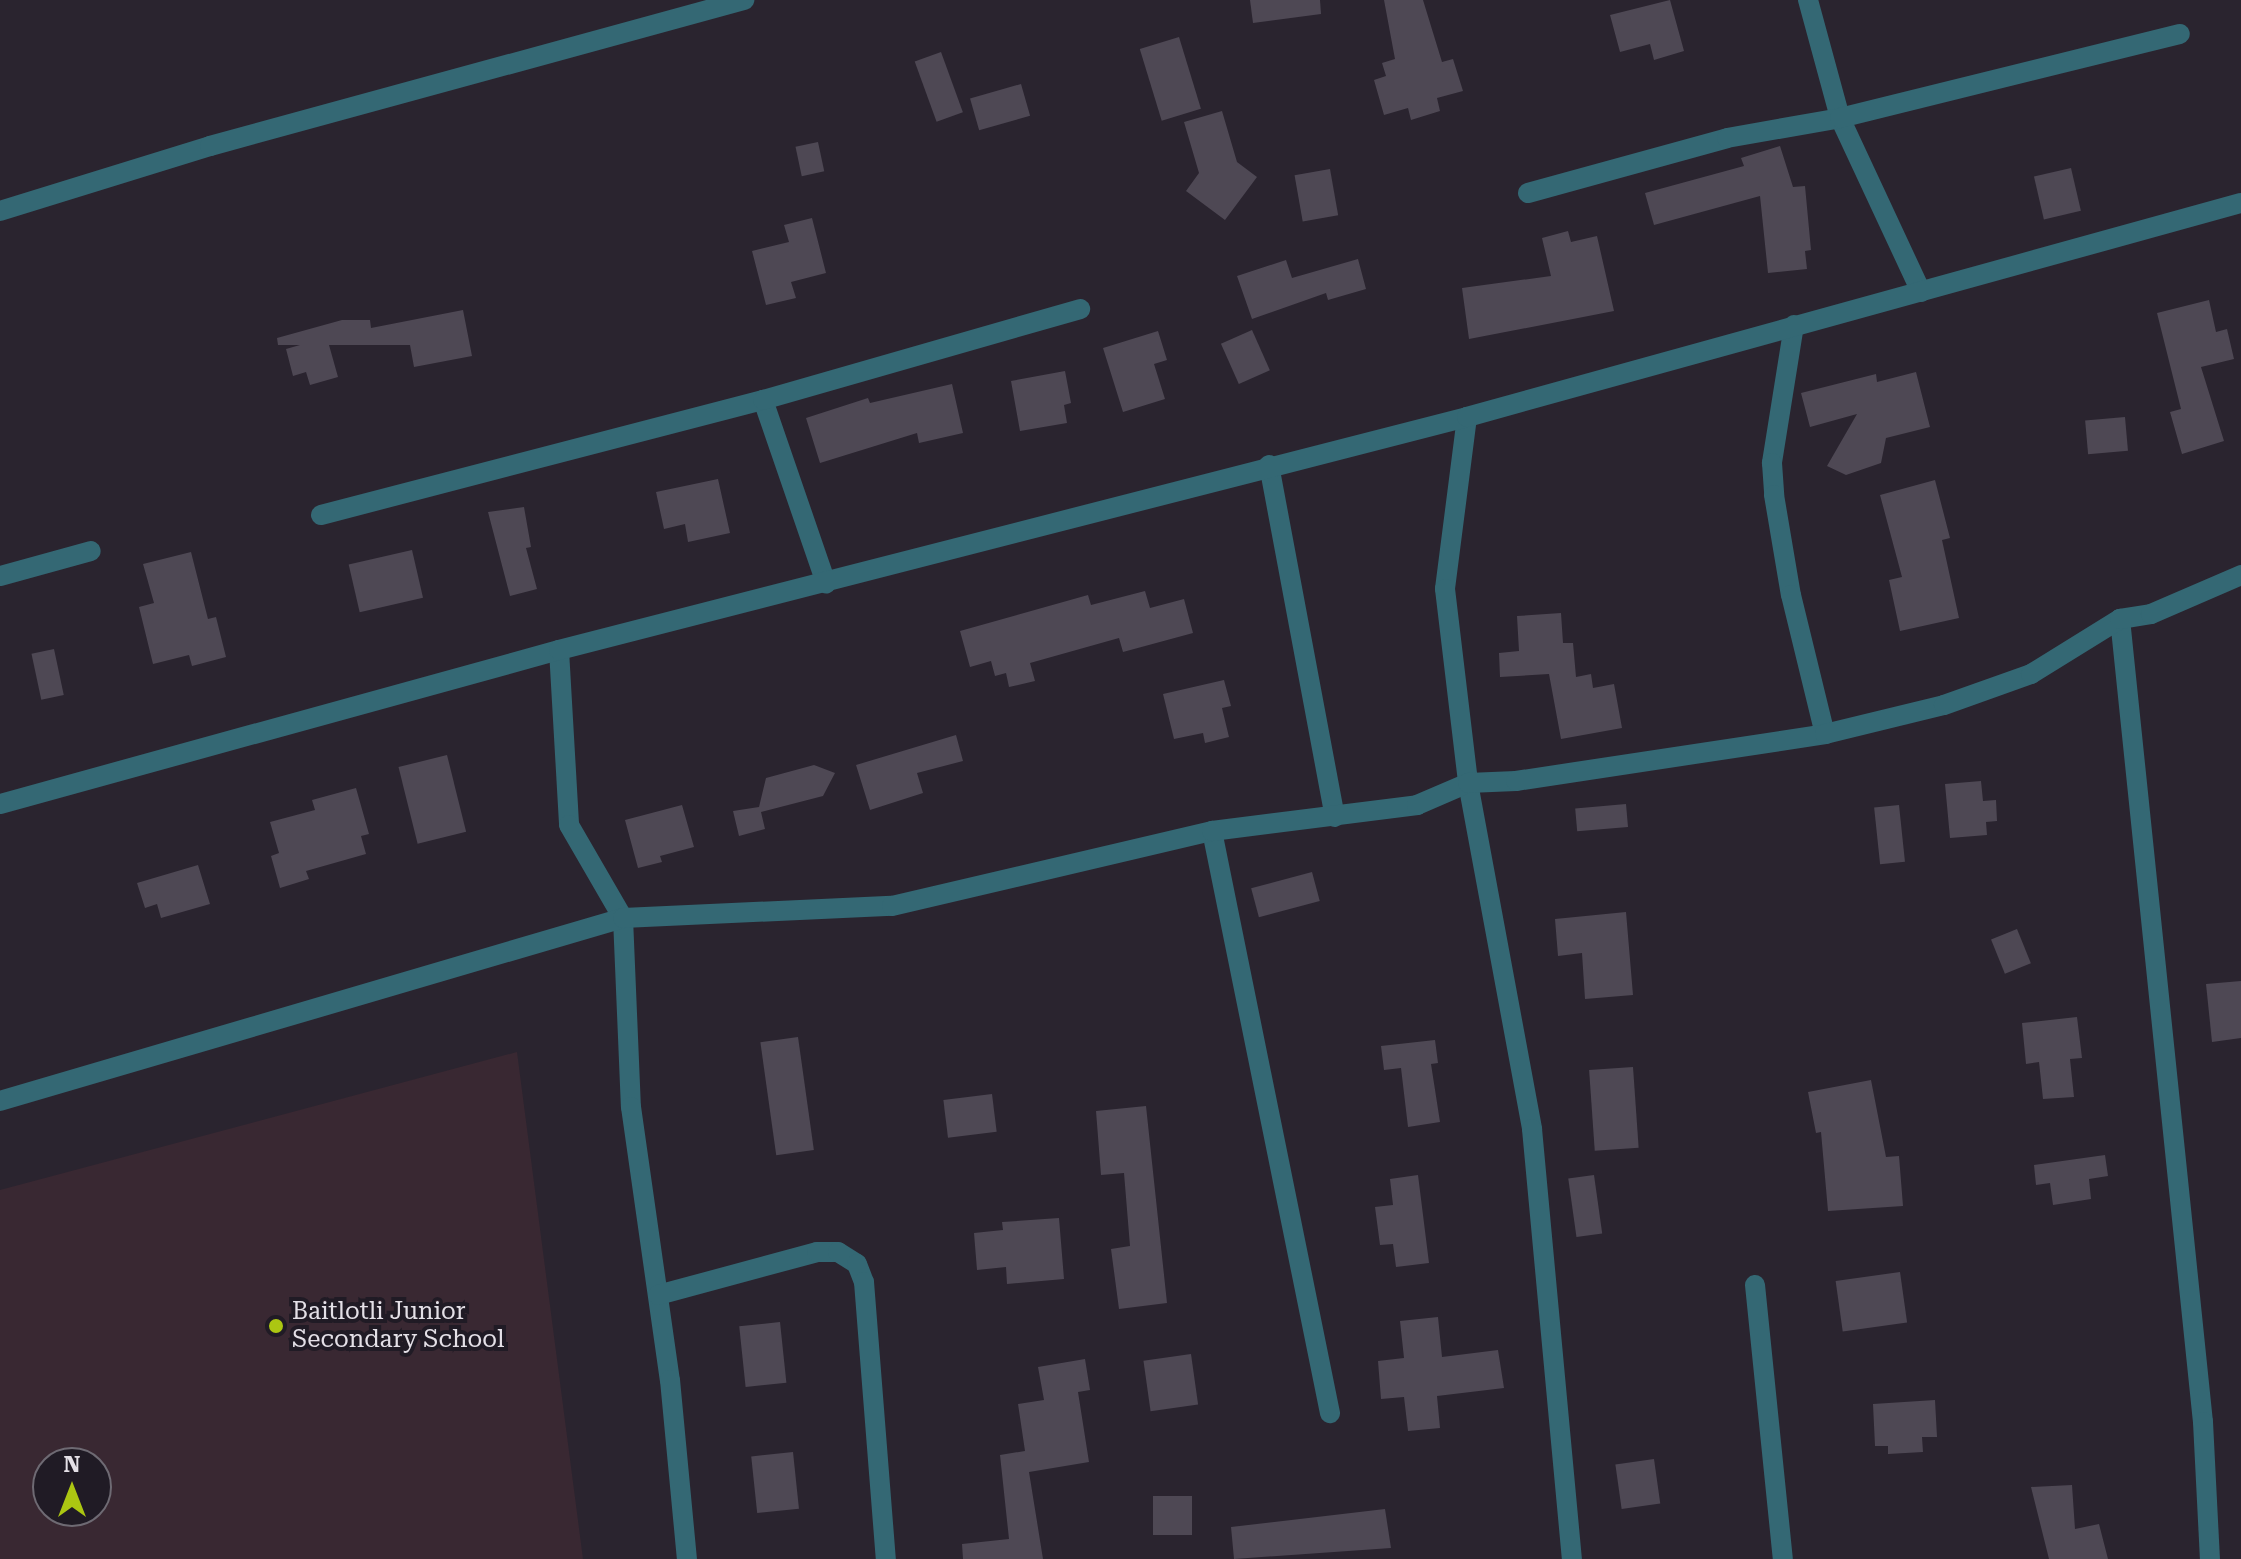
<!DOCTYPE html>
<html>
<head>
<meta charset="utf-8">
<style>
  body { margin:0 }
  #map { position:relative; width:2241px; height:1559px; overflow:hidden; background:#2a242f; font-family:"Roboto Serif",serif }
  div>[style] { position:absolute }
  .education>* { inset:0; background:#392832 }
  .building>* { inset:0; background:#4e4854; transform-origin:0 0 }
  .minor>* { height:20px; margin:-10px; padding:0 10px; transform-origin:10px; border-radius:10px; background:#346874 }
  .tertiary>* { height:20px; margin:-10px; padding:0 10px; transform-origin:10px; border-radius:10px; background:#346874 }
  .dots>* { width:22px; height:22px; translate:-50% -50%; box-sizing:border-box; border:4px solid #201b25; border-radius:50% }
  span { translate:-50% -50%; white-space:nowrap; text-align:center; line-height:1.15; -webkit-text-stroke:8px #201b25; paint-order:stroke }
  .poi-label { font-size:24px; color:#e4e0e7 }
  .left { translate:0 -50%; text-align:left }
  .north { position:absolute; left:32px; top:1447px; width:80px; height:80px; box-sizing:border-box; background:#201b25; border:2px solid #6e6a73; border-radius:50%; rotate:0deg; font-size:22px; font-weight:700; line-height:32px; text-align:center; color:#e4e0e7 }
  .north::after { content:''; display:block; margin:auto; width:28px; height:36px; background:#acc612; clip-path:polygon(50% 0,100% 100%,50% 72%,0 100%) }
</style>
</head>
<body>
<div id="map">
  <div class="education">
    <div style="clip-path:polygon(evenodd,517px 1052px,583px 1559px,0 1559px,0 1190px,517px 1052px,48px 1463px,96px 1463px,96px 1511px,48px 1511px,48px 1463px)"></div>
  </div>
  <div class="building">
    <div style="clip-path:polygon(1250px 0,1320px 0,1321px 14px,1253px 23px)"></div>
    <div style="clip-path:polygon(1384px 0,1423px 0,1442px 62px,1453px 59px,1463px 91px,1437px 98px,1440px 111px,1411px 120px,1408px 108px,1384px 115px,1374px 80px,1386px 76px,1382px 63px,1395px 59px)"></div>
    <div style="clip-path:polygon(1670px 0,1684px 51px,1654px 60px,1650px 44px,1620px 52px,1610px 15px)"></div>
    <div style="left:1179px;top:37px;width:75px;height:41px;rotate:73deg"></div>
    <div style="left:941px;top:52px;width:64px;height:28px;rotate:70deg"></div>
    <div style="left:1021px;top:84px;width:33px;height:53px;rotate:74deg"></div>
    <div style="clip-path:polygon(1222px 111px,1237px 162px,1257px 177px,1225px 220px,1186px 191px,1199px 173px,1184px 122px)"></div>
    <div style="left:818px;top:142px;width:30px;height:23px;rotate:78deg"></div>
    <div style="clip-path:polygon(1780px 146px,1793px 187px,1805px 186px,1811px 250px,1805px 251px,1807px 269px,1768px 273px,1760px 196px,1654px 225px,1645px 193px,1744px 166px,1741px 158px)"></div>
    <div style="left:2071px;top:168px;width:44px;height:38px;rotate:77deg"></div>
    <div style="left:1330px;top:169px;width:47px;height:36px;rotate:80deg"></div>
    <div style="clip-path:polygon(812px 218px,826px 273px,791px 282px,796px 298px,766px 305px,752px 251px,789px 242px,784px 225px)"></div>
    <div style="clip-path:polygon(1568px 231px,1571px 242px,1597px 236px,1614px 311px,1469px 339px,1462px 288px,1551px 276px,1542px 238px)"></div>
    <div style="clip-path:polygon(1358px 259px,1366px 289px,1328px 300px,1326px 293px,1252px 319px,1237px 276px,1286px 260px,1292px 278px)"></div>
    <div style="clip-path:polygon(2209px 300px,2216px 332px,2227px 329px,2234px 359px,2201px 367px,2224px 441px,2182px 454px,2170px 412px,2181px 409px,2157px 313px)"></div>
    <div style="clip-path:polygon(463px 310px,472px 356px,414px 367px,410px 345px,329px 345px,338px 377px,310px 385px,306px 372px,293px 376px,286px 349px,300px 345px,278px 345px,277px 338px,342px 320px,370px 320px,371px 328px)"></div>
    <div style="left:1252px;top:330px;width:44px;height:34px;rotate:66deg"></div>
    <div style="clip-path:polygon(1158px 331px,1167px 360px,1154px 364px,1165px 399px,1123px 412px,1103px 348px)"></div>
    <div style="clip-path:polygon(1065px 371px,1071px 403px,1064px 405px,1067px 423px,1020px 431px,1011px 381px)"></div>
    <div style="clip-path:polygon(1916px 372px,1930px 427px,1886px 438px,1881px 463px,1846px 475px,1827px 466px,1857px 414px,1810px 427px,1801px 393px,1876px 374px,1877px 382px)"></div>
    <div style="clip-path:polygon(952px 384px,963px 433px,919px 443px,917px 433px,820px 463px,806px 418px,868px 398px,870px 403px)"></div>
    <div style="left:2125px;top:417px;width:34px;height:40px;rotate:85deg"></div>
    <div style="clip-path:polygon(718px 479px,730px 533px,688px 542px,685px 524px,664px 529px,656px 492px)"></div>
    <div style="clip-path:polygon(1935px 480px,1950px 538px,1942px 540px,1959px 618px,1900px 631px,1889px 580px,1902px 577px,1880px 495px)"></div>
    <div style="clip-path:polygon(524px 507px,531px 547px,526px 548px,537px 589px,510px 596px,488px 512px)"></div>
    <div style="left:412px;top:550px;width:49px;height:65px;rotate:77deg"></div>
    <div style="clip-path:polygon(191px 552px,208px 619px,216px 617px,226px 657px,192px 666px,189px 655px,153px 664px,139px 607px,154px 603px,143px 564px)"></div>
    <div style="clip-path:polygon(1145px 591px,1150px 608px,1184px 599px,1193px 633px,1123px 652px,1119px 638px,1030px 663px,1035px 681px,1009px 687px,1006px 673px,995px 676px,991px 661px,970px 667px,960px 631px,1088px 595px,1091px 605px)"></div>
    <div style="clip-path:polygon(1561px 613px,1563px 643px,1573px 643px,1576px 677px,1591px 674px,1593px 688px,1614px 684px,1622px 728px,1561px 739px,1549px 674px,1500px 677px,1499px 653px,1519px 651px,1517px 616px)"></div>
    <div style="left:54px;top:649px;width:47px;height:23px;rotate:78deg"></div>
    <div style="clip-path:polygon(1224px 680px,1231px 706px,1222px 708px,1229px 737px,1205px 743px,1203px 733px,1174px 739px,1163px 694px)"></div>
    <div style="clip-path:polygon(956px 735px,963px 761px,917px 773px,923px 793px,870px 810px,856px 765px)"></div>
    <div style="left:447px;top:755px;width:79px;height:50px;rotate:76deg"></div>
    <div style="clip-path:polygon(814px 765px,835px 773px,823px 796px,761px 812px,765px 829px,739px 836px,733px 811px,759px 807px,766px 778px)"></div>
    <div style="clip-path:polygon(1981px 781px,1983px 801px,1996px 800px,1997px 821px,1986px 822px,1987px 835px,1950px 838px,1945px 784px)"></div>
    <div style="clip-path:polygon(356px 788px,369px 834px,361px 836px,366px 854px,306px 871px,309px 879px,280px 888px,271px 856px,279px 853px,270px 822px,315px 810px,312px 800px)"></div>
    <div style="left:1626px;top:804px;width:23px;height:51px;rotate:85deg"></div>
    <div style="clip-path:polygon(682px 805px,694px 847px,660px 856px,662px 862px,638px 868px,625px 820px)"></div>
    <div style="left:1899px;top:805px;width:57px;height:25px;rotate:84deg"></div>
    <div style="clip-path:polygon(198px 865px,210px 904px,161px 918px,157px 904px,145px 908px,137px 883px)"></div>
    <div style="left:1312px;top:872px;width:30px;height:63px;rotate:75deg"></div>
    <div style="clip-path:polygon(1626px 912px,1633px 995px,1585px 999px,1582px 953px,1558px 956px,1555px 919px)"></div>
    <div style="left:2017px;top:929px;width:37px;height:28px;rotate:68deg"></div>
    <div style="clip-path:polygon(2241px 981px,2241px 1038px,2212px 1042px,2206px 984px)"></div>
    <div style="clip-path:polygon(2077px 1017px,2082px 1058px,2070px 1059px,2074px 1097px,2043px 1099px,2039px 1062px,2026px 1064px,2022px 1023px)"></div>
    <div style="left:798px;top:1037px;width:114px;height:38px;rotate:82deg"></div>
    <div style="clip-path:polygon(1435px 1040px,1438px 1063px,1431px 1064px,1440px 1122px,1408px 1127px,1401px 1068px,1384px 1070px,1381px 1046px)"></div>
    <div style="left:1633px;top:1067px;width:81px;height:44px;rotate:86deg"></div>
    <div style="clip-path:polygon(1871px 1080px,1886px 1157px,1899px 1156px,1903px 1206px,1828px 1211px,1821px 1132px,1816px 1133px,1808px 1092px)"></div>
    <div style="left:992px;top:1094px;width:38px;height:49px;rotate:83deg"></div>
    <div style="clip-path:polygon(1146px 1106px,1167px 1303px,1119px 1309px,1111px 1249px,1130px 1246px,1124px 1173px,1101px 1175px,1096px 1111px)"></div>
    <div style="clip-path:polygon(2105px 1155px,2108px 1176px,2089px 1179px,2091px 1199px,2053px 1205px,2050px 1183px,2036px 1185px,2034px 1165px)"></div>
    <div style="clip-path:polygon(1418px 1175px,1429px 1263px,1396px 1267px,1393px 1244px,1380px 1245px,1375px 1207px,1393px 1205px,1390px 1179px)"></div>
    <div style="left:1594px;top:1175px;width:59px;height:26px;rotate:82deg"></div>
    <div style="clip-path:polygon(1059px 1218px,1064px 1279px,1007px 1284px,1006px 1267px,977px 1270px,974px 1233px,1003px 1230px,1002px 1222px)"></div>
    <div style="left:1900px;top:1272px;width:51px;height:65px;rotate:82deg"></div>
    <div style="clip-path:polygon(1438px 1317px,1442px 1357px,1498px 1350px,1504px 1388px,1437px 1396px,1440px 1428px,1408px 1431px,1404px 1397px,1381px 1399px,1378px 1361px,1404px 1358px,1400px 1321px)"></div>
    <div style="left:780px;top:1322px;width:61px;height:41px;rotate:84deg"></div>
    <div style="left:1191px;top:1354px;width:51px;height:48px;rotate:82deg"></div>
    <div style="clip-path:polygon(1085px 1359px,1090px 1390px,1078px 1392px,1089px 1462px,1029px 1472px,1043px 1559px,963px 1559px,962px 1544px,1009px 1539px,1000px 1455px,1025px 1451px,1018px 1404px,1044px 1400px,1038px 1367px)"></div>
    <div style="clip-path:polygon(1935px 1400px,1937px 1437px,1922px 1437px,1923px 1452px,1888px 1454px,1888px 1446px,1875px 1446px,1873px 1404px)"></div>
    <div style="left:793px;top:1452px;width:57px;height:42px;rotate:84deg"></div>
    <div style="left:1654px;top:1459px;width:45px;height:39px;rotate:82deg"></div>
    <div style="clip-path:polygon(2072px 1485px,2075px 1529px,2099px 1524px,2108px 1559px,2049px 1559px,2031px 1487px)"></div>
    <div style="left:1153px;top:1496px;width:39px;height:39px"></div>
    <div style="clip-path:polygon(1385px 1509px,1391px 1548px,1234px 1559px,1231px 1527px)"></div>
  </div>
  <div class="minor">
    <div style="left:1808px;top:0;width:122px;rotate:74.8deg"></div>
    <div style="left:1840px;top:118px;width:192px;rotate:65deg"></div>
    <div style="left:1528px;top:193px;width:206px;rotate:-15.4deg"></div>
    <div style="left:1727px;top:138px;width:115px;rotate:-10deg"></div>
    <div style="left:1840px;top:118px;width:350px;rotate:-13.9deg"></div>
    <div style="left:0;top:211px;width:220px;rotate:-17.2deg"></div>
    <div style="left:210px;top:146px;width:554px;rotate:-15.29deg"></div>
    <div style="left:1794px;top:325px;width:140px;rotate:99.1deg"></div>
    <div style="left:1772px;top:463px;width:32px;rotate:86deg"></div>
    <div style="left:1774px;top:495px;width:101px;rotate:80.4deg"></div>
    <div style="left:1791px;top:595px;width:143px;rotate:76.3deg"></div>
    <div style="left:763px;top:400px;width:194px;rotate:71deg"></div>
    <div style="left:1467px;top:417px;width:173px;rotate:97.3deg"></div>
    <div style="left:1445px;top:589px;width:195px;rotate:83.2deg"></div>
    <div style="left:1468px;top:783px;width:352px;rotate:79.5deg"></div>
    <div style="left:1532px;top:1129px;width:432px;rotate:84.7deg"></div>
    <div style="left:1269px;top:465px;width:358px;rotate:79.4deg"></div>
    <div style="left:321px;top:515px;width:457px;rotate:-14.6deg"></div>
    <div style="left:763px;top:400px;width:330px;rotate:-16deg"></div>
    <div style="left:0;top:576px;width:94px;rotate:-15.4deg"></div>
    <div style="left:2120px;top:619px;width:807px;rotate:84.1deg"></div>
    <div style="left:2203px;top:1422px;width:137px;rotate:87.1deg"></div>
    <div style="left:559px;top:650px;width:175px;rotate:86.7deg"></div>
    <div style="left:569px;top:825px;width:108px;rotate:59.9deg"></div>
    <div style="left:623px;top:918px;width:189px;rotate:87.6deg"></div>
    <div style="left:631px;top:1107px;width:276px;rotate:81.9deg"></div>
    <div style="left:670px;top:1380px;width:180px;rotate:84.6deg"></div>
    <div style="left:1212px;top:831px;width:594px;rotate:78.54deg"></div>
    <div style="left:0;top:1101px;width:649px;rotate:-16.37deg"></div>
    <div style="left:623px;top:918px;width:269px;rotate:-2.6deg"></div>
    <div style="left:892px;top:906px;width:329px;rotate:-13.2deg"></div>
    <div style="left:1212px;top:831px;width:207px;rotate:-7.2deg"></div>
    <div style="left:1417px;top:805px;width:56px;rotate:-23.3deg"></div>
    <div style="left:1468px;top:783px;width:48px;rotate:-2.4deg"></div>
    <div style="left:1516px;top:781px;width:313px;rotate:-8.6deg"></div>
    <div style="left:1825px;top:734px;width:122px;rotate:-13.7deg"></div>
    <div style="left:1944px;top:705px;width:92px;rotate:-19.6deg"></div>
    <div style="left:2031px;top:674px;width:105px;rotate:-31.7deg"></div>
    <div style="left:2120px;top:619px;width:31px;rotate:-9deg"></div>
    <div style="left:2151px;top:614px;width:98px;rotate:-23.4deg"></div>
    <div style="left:1755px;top:1285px;width:275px;rotate:84.2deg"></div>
    <div style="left:658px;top:1295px;width:165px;rotate:-15.1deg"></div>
    <div style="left:817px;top:1252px;width:21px"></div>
    <div style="left:838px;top:1252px;width:22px;rotate:32deg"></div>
    <div style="left:857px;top:1264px;width:19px;rotate:69deg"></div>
    <div style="left:864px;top:1282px;width:278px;rotate:85.5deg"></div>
  </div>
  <div class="tertiary">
    <div style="left:0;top:804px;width:580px;rotate:-15.4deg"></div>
    <div style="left:559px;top:650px;width:937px;rotate:-14.39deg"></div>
    <div style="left:1467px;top:417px;width:803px;rotate:-15.46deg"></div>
  </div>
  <div class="dots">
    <div style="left:276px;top:1326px;background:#acc612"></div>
  </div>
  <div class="poi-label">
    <span class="left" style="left:292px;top:1326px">Baitlotli Junior<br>Secondary School</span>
  </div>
  <div class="north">N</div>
</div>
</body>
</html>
